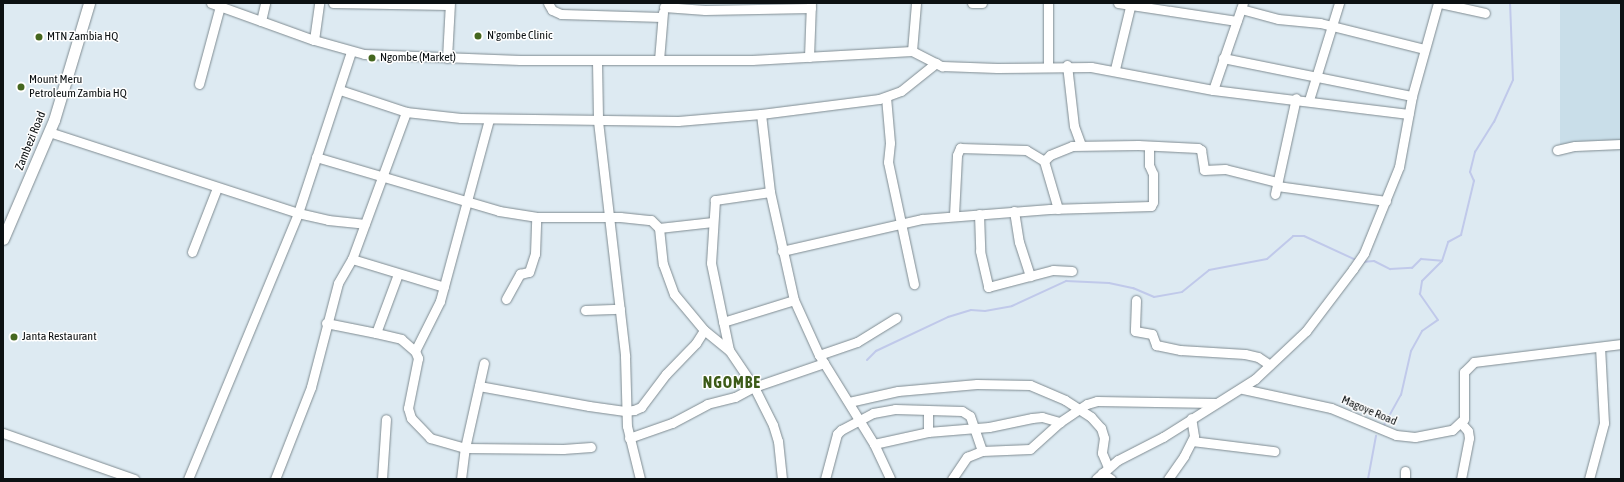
<!DOCTYPE html>
<html>
<head>
<meta charset="utf-8">
<style>
  body { margin:0 }
  #map { position:relative; width:1624px; height:482px; overflow:hidden; background:#ddeaf2; font-family:"Asap Condensed",sans-serif }
  div>[style] { position:absolute }
  .built>* { inset:0; background:#c9dee9; transform-origin:0 0 }
  .stream>* { height:2px; margin:-1px; padding:0 1px; transform-origin:1px; border-radius:1px; background:#c0c9ea }
  .roads { filter:drop-shadow(0 0 1px #7f8b91) drop-shadow(0 0 1px #7f8b91) }
  .minor>* { height:9px; margin:-4.5px; padding:0 4.5px; transform-origin:4.5px; border-radius:4.5px; background:#fff }
  .major>* { height:11px; margin:-5.5px; padding:0 5.5px; transform-origin:5.5px; border-radius:5.5px; background:#fff }
  .dots>* { width:11px; height:11px; translate:-50% -50%; box-sizing:border-box; border:2px solid #fff; border-radius:50% }
  span { translate:-50% -50%; white-space:nowrap; text-align:center; line-height:1.15; -webkit-text-stroke:3px #fff; paint-order:stroke }
  .poi-label { font-size:12px; color:#0c1113 }
  .left { translate:0 -50%; text-align:left }
  .street-label { font-size:12px; color:#0c1113 }
  .district-label { font-size:16px; color:#3c5b18; font-weight:700; letter-spacing:1px }
  .frame { position:absolute; inset:0; border:4px solid #0c1113; pointer-events:none }
</style>
</head>
<body>
<div id="map">
  <div class="built">
    <div style="left:1560px;top:3px;width:61px;height:143px"></div>
  </div>
  <div class="stream">
    <div style="left:1362px;top:262px;width:12px;rotate:-5deg"></div>
    <div style="left:1374px;top:261px;width:18px;rotate:27deg"></div>
    <div style="left:1390px;top:269px;width:22px;rotate:-3deg"></div>
    <div style="left:1412px;top:268px;width:13px;rotate:-45deg"></div>
    <div style="left:1421px;top:259px;width:21px;rotate:5deg"></div>
    <div style="left:867px;top:360px;width:13px;rotate:-45deg"></div>
    <div style="left:876px;top:351px;width:80px;rotate:-25.3deg"></div>
    <div style="left:948px;top:317px;width:24px;rotate:-17deg"></div>
    <div style="left:971px;top:310px;width:14px;rotate:4deg"></div>
    <div style="left:985px;top:311px;width:27px;rotate:-10deg"></div>
    <div style="left:1012px;top:306px;width:60px;rotate:-24.8deg"></div>
    <div style="left:1066px;top:281px;width:43px;rotate:2.7deg"></div>
    <div style="left:1109px;top:283px;width:25px;rotate:12deg"></div>
    <div style="left:1133px;top:288px;width:23px;rotate:23deg"></div>
    <div style="left:1154px;top:297px;width:28px;rotate:-10deg"></div>
    <div style="left:1182px;top:292px;width:35px;rotate:-39deg"></div>
    <div style="left:1209px;top:270px;width:59px;rotate:-10.7deg"></div>
    <div style="left:1267px;top:259px;width:35px;rotate:-41deg"></div>
    <div style="left:1293px;top:236px;width:11px"></div>
    <div style="left:1304px;top:236px;width:57px;rotate:24.8deg"></div>
    <div style="left:1383px;top:427px;width:37px;rotate:-61deg"></div>
    <div style="left:1401px;top:395px;width:45px;rotate:-77.2deg"></div>
    <div style="left:1411px;top:351px;width:23px;rotate:-61deg"></div>
    <div style="left:1422px;top:331px;width:19px;rotate:-35deg"></div>
    <div style="left:1438px;top:320px;width:32px;rotate:-125deg"></div>
    <div style="left:1420px;top:294px;width:13px;rotate:-81deg"></div>
    <div style="left:1422px;top:281px;width:28px;rotate:-45deg"></div>
    <div style="left:1442px;top:261px;width:20px;rotate:-72deg"></div>
    <div style="left:1448px;top:242px;width:15px;rotate:-28deg"></div>
    <div style="left:1461px;top:235px;width:56px;rotate:-76.5deg"></div>
    <div style="left:1474px;top:181px;width:10px;rotate:-114deg"></div>
    <div style="left:1470px;top:172px;width:21px;rotate:-76deg"></div>
    <div style="left:1475px;top:152px;width:36px;rotate:-58deg"></div>
    <div style="left:1494px;top:122px;width:46px;rotate:-65.7deg"></div>
    <div style="left:1513px;top:80px;width:77px;rotate:-92.2deg"></div>
    <div style="left:1368px;top:479px;width:44px;rotate:-79.5deg"></div>
  </div>
  <div class="roads">
    <div class="minor">
      <div style="left:211px;top:3px;width:109px;rotate:19.8deg"></div>
      <div style="left:314px;top:40px;width:52px;rotate:15.6deg"></div>
      <div style="left:364px;top:54px;width:156px;rotate:2.2deg"></div>
      <div style="left:520px;top:60px;width:232px"></div>
      <div style="left:752px;top:60px;width:160px;rotate:-3.2deg"></div>
      <div style="left:912px;top:51px;width:34px;rotate:27deg"></div>
      <div style="left:942px;top:66px;width:55px;rotate:2.1deg"></div>
      <div style="left:997px;top:68px;width:94px;rotate:-0.6deg"></div>
      <div style="left:1091px;top:67px;width:124px;rotate:10.7deg"></div>
      <div style="left:1213px;top:90px;width:197px;rotate:7deg"></div>
      <div style="left:333px;top:3px;width:116px;rotate:1deg"></div>
      <div style="left:548px;top:3px;width:8px;rotate:60deg"></div>
      <div style="left:552px;top:10px;width:10px;rotate:24deg"></div>
      <div style="left:561px;top:14px;width:101px;rotate:1.7deg"></div>
      <div style="left:972px;top:3px;width:10px"></div>
      <div style="left:1118px;top:3px;width:120px;rotate:8.6deg"></div>
      <div style="left:1440px;top:3px;width:46px;rotate:12.5deg"></div>
      <div style="left:664px;top:7px;width:41px;rotate:4.2deg"></div>
      <div style="left:705px;top:10px;width:106px;rotate:-1.1deg"></div>
      <div style="left:1241px;top:9px;width:38px;rotate:15deg"></div>
      <div style="left:1278px;top:19px;width:42px;rotate:5.4deg"></div>
      <div style="left:1320px;top:23px;width:107px;rotate:14deg"></div>
      <div style="left:261px;top:21px;width:18px;rotate:-77deg"></div>
      <div style="left:314px;top:40px;width:37px;rotate:-82deg"></div>
      <div style="left:912px;top:51px;width:48px;rotate:-85.2deg"></div>
      <div style="left:809px;top:57px;width:54px;rotate:-87.9deg"></div>
      <div style="left:447px;top:58px;width:55px;rotate:-86.9deg"></div>
      <div style="left:1223px;top:58px;width:193px;rotate:11.4deg"></div>
      <div style="left:659px;top:60px;width:48px;rotate:-85.2deg"></div>
      <div style="left:597px;top:61px;width:60px;rotate:89deg"></div>
      <div style="left:598px;top:121px;width:237px;rotate:83.4deg"></div>
      <div style="left:625px;top:356px;width:70px;rotate:88.4deg"></div>
      <div style="left:627px;top:426px;width:55px;rotate:76.2deg"></div>
      <div style="left:1067px;top:65px;width:61px;rotate:83.5deg"></div>
      <div style="left:1074px;top:126px;width:20px;rotate:70deg"></div>
      <div style="left:1048px;top:66px;width:63px;rotate:-90deg"></div>
      <div style="left:1115px;top:69px;width:68px;rotate:-76.4deg"></div>
      <div style="left:199px;top:84px;width:81px;rotate:-74.9deg"></div>
      <div style="left:340px;top:90px;width:70px;rotate:18.4deg"></div>
      <div style="left:406px;top:112px;width:55px;rotate:6.2deg"></div>
      <div style="left:461px;top:118px;width:217px;rotate:0.8deg"></div>
      <div style="left:678px;top:121px;width:83px;rotate:-4.8deg"></div>
      <div style="left:761px;top:114px;width:119px;rotate:-7.2deg"></div>
      <div style="left:879px;top:99px;width:23px;rotate:-20deg"></div>
      <div style="left:901px;top:91px;width:45px;rotate:-38.7deg"></div>
      <div style="left:1213px;top:90px;width:92px;rotate:-71deg"></div>
      <div style="left:886px;top:97px;width:46px;rotate:85deg"></div>
      <div style="left:890px;top:143px;width:19px;rotate:96deg"></div>
      <div style="left:888px;top:162px;width:125px;rotate:78deg"></div>
      <div style="left:1309px;top:100px;width:102px;rotate:-72.8deg"></div>
      <div style="left:761px;top:114px;width:79px;rotate:83.4deg"></div>
      <div style="left:770px;top:192px;width:111px;rotate:77.5deg"></div>
      <div style="left:794px;top:300px;width:60px;rotate:65.6deg"></div>
      <div style="left:819px;top:355px;width:105px;rotate:58.3deg"></div>
      <div style="left:874px;top:444px;width:38px;rotate:65deg"></div>
      <div style="left:49px;top:132px;width:262px;rotate:18deg"></div>
      <div style="left:298px;top:213px;width:31px;rotate:13deg"></div>
      <div style="left:328px;top:220px;width:37px;rotate:6deg"></div>
      <div style="left:1557px;top:150px;width:18px;rotate:-13deg"></div>
      <div style="left:1575px;top:146px;width:46px;rotate:-2.5deg"></div>
      <div style="left:316px;top:157px;width:191px;rotate:16.4deg"></div>
      <div style="left:499px;top:211px;width:37px;rotate:9deg"></div>
      <div style="left:536px;top:217px;width:84px"></div>
      <div style="left:620px;top:217px;width:31px;rotate:6deg"></div>
      <div style="left:651px;top:220px;width:11px;rotate:45deg"></div>
      <div style="left:659px;top:228px;width:36px;rotate:84deg"></div>
      <div style="left:663px;top:264px;width:32px;rotate:70deg"></div>
      <div style="left:674px;top:294px;width:47px;rotate:50.2deg"></div>
      <div style="left:704px;top:330px;width:32px;rotate:39deg"></div>
      <div style="left:1277px;top:186px;width:110px;rotate:7.8deg"></div>
      <div style="left:770px;top:192px;width:56px;rotate:171.7deg"></div>
      <div style="left:715px;top:200px;width:63px;rotate:93.6deg"></div>
      <div style="left:711px;top:263px;width:89px;rotate:78.3deg"></div>
      <div style="left:729px;top:350px;width:45px;rotate:56deg"></div>
      <div style="left:754px;top:387px;width:42px;rotate:63.4deg"></div>
      <div style="left:773px;top:425px;width:17px;rotate:73deg"></div>
      <div style="left:778px;top:441px;width:38px;rotate:84deg"></div>
      <div style="left:1275px;top:194px;width:98px;rotate:-77.7deg"></div>
      <div style="left:1058px;top:209px;width:50px;rotate:-106.3deg"></div>
      <div style="left:1044px;top:161px;width:8px;rotate:-45deg"></div>
      <div style="left:1050px;top:155px;width:24px;rotate:-22deg"></div>
      <div style="left:1072px;top:146px;width:66px;rotate:-0.9deg"></div>
      <div style="left:1138px;top:145px;width:60px;rotate:2.9deg"></div>
      <div style="left:1198px;top:148px;width:4px;rotate:34deg"></div>
      <div style="left:1201px;top:150px;width:20px;rotate:81deg"></div>
      <div style="left:1204px;top:170px;width:21px;rotate:-3deg"></div>
      <div style="left:1225px;top:169px;width:54px;rotate:14deg"></div>
      <div style="left:1014px;top:211px;width:31px;rotate:81deg"></div>
      <div style="left:1019px;top:242px;width:36px;rotate:72deg"></div>
      <div style="left:979px;top:214px;width:37px;rotate:88deg"></div>
      <div style="left:980px;top:251px;width:37px;rotate:77deg"></div>
      <div style="left:988px;top:287px;width:67px;rotate:-14.7deg"></div>
      <div style="left:1053px;top:270px;width:19px;rotate:3deg"></div>
      <div style="left:954px;top:215px;width:60px;rotate:-87.1deg"></div>
      <div style="left:957px;top:155px;width:8px;rotate:-67deg"></div>
      <div style="left:960px;top:148px;width:66px;rotate:1.7deg"></div>
      <div style="left:1026px;top:150px;width:21px;rotate:31deg"></div>
      <div style="left:659px;top:228px;width:54px;rotate:-6.3deg"></div>
      <div style="left:782px;top:251px;width:144px;rotate:-12.9deg"></div>
      <div style="left:922px;top:219px;width:128px;rotate:-4.5deg"></div>
      <div style="left:1050px;top:209px;width:101px;rotate:-1.7deg"></div>
      <div style="left:1151px;top:206px;width:4px;rotate:-63deg"></div>
      <div style="left:1153px;top:202px;width:28px;rotate:-90deg"></div>
      <div style="left:1153px;top:174px;width:10px;rotate:-114deg"></div>
      <div style="left:1149px;top:165px;width:19px;rotate:-90deg"></div>
      <div style="left:192px;top:252px;width:69px;rotate:-68.7deg"></div>
      <div style="left:352px;top:259px;width:96px;rotate:16.9deg"></div>
      <div style="left:506px;top:299px;width:29px;rotate:-61deg"></div>
      <div style="left:520px;top:274px;width:9px;rotate:-13deg"></div>
      <div style="left:529px;top:272px;width:19px;rotate:-72deg"></div>
      <div style="left:535px;top:254px;width:37px;rotate:-88deg"></div>
      <div style="left:1136px;top:300px;width:31px;rotate:92deg"></div>
      <div style="left:1135px;top:331px;width:17px;rotate:10deg"></div>
      <div style="left:1152px;top:334px;width:12px;rotate:70deg"></div>
      <div style="left:1156px;top:345px;width:25px;rotate:12deg"></div>
      <div style="left:1180px;top:350px;width:65px;rotate:3.5deg"></div>
      <div style="left:1245px;top:354px;width:13px;rotate:13deg"></div>
      <div style="left:1258px;top:357px;width:14px;rotate:34deg"></div>
      <div style="left:585px;top:310px;width:35px;rotate:-2deg"></div>
      <div style="left:723px;top:322px;width:74px;rotate:-17.2deg"></div>
      <div style="left:326px;top:323px;width:51px;rotate:11.3deg"></div>
      <div style="left:376px;top:333px;width:63px;rotate:-69.6deg"></div>
      <div style="left:376px;top:333px;width:26px;rotate:13deg"></div>
      <div style="left:401px;top:339px;width:18px;rotate:41deg"></div>
      <div style="left:415px;top:351px;width:8px;rotate:67deg"></div>
      <div style="left:418px;top:358px;width:51px;rotate:101.3deg"></div>
      <div style="left:408px;top:408px;width:10px;rotate:73deg"></div>
      <div style="left:411px;top:418px;width:28px;rotate:46deg"></div>
      <div style="left:430px;top:438px;width:36px;rotate:16deg"></div>
      <div style="left:465px;top:448px;width:98px;rotate:0.6deg"></div>
      <div style="left:563px;top:449px;width:28px;rotate:-4deg"></div>
      <div style="left:415px;top:351px;width:56px;rotate:-63.4deg"></div>
      <div style="left:440px;top:301px;width:188px;rotate:-74.9deg"></div>
      <div style="left:819px;top:355px;width:40px;rotate:-18.9deg"></div>
      <div style="left:857px;top:342px;width:46px;rotate:-31.6deg"></div>
      <div style="left:479px;top:386px;width:112px;rotate:10.3deg"></div>
      <div style="left:589px;top:406px;width:36px;rotate:8deg"></div>
      <div style="left:625px;top:411px;width:9px;rotate:-6deg"></div>
      <div style="left:634px;top:410px;width:8px;rotate:-23deg"></div>
      <div style="left:641px;top:407px;width:41px;rotate:-52.9deg"></div>
      <div style="left:666px;top:374px;width:43px;rotate:-45.9deg"></div>
      <div style="left:696px;top:343px;width:15px;rotate:-58deg"></div>
      <div style="left:1243px;top:389px;width:90px;rotate:12.2deg"></div>
      <div style="left:1331px;top:408px;width:70px;rotate:22.6deg"></div>
      <div style="left:1396px;top:435px;width:19px;rotate:6deg"></div>
      <div style="left:1415px;top:437px;width:38px;rotate:-11deg"></div>
      <div style="left:1452px;top:430px;width:16px;rotate:-43deg"></div>
      <div style="left:1464px;top:419px;width:47px;rotate:-90deg"></div>
      <div style="left:1464px;top:372px;width:14px;rotate:-45deg"></div>
      <div style="left:1474px;top:362px;width:148px;rotate:-7deg"></div>
      <div style="left:849px;top:402px;width:50px;rotate:-12.7deg"></div>
      <div style="left:898px;top:391px;width:79px;rotate:-5.1deg"></div>
      <div style="left:977px;top:384px;width:53px;rotate:1.1deg"></div>
      <div style="left:1030px;top:385px;width:38px;rotate:23deg"></div>
      <div style="left:1065px;top:400px;width:31px;rotate:33deg"></div>
      <div style="left:1091px;top:417px;width:15px;rotate:48deg"></div>
      <div style="left:1101px;top:428px;width:10px;rotate:73deg"></div>
      <div style="left:1104px;top:438px;width:15px;rotate:98deg"></div>
      <div style="left:1102px;top:453px;width:15px;rotate:67deg"></div>
      <div style="left:928px;top:411px;width:21px;rotate:90deg"></div>
      <div style="left:3px;top:433px;width:139px;rotate:19.3deg"></div>
      <div style="left:629px;top:438px;width:46px;rotate:-19.2deg"></div>
      <div style="left:672px;top:423px;width:40px;rotate:-28deg"></div>
      <div style="left:707px;top:404px;width:29px;rotate:-14deg"></div>
      <div style="left:735px;top:397px;width:21px;rotate:-28deg"></div>
      <div style="left:754px;top:387px;width:74px;rotate:-18.9deg"></div>
      <div style="left:1192px;top:441px;width:83px;rotate:7deg"></div>
      <div style="left:874px;top:444px;width:55px;rotate:-12.5deg"></div>
      <div style="left:928px;top:432px;width:61px;rotate:-4.7deg"></div>
      <div style="left:989px;top:427px;width:44px;rotate:-11.8deg"></div>
      <div style="left:1032px;top:418px;width:10px;rotate:-6deg"></div>
      <div style="left:1042px;top:417px;width:19px;rotate:16deg"></div>
      <div style="left:1405px;top:471px;width:8px;rotate:90deg"></div>
      <div style="left:1102px;top:473px;width:11px;rotate:34deg"></div>
      <div style="left:188px;top:479px;width:288px;rotate:-67.5deg"></div>
      <div style="left:298px;top:213px;width:169px;rotate:-71.8deg"></div>
      <div style="left:275px;top:479px;width:99px;rotate:-68.6deg"></div>
      <div style="left:311px;top:387px;width:107px;rotate:-75.4deg"></div>
      <div style="left:338px;top:283px;width:28px;rotate:-60deg"></div>
      <div style="left:352px;top:259px;width:157px;rotate:-69.8deg"></div>
      <div style="left:382px;top:479px;width:60px;rotate:-86.2deg"></div>
      <div style="left:461px;top:479px;width:31px;rotate:-83deg"></div>
      <div style="left:465px;top:448px;width:87px;rotate:-77.4deg"></div>
      <div style="left:825px;top:479px;width:47px;rotate:-75.1deg"></div>
      <div style="left:837px;top:434px;width:6px;rotate:-45deg"></div>
      <div style="left:841px;top:430px;width:36px;rotate:-28deg"></div>
      <div style="left:873px;top:413px;width:22px;rotate:-10deg"></div>
      <div style="left:895px;top:409px;width:67px;rotate:1.7deg"></div>
      <div style="left:962px;top:411px;width:9px;rotate:32deg"></div>
      <div style="left:970px;top:416px;width:37px;rotate:71deg"></div>
      <div style="left:952px;top:479px;width:27px;rotate:-56deg"></div>
      <div style="left:967px;top:457px;width:16px;rotate:-22deg"></div>
      <div style="left:982px;top:451px;width:48px;rotate:-2.4deg"></div>
      <div style="left:1030px;top:449px;width:40px;rotate:-42deg"></div>
      <div style="left:1060px;top:422px;width:32px;rotate:-34deg"></div>
      <div style="left:1087px;top:404px;width:10px;rotate:-17deg"></div>
      <div style="left:1097px;top:401px;width:118px;rotate:1deg"></div>
      <div style="left:1096px;top:479px;width:29px;rotate:-41deg"></div>
      <div style="left:1118px;top:460px;width:51px;rotate:-27.1deg"></div>
      <div style="left:1163px;top:437px;width:109px;rotate:-32.2deg"></div>
      <div style="left:1255px;top:379px;width:70px;rotate:-43.3deg"></div>
      <div style="left:1306px;top:331px;width:78px;rotate:-52.8deg"></div>
      <div style="left:1353px;top:269px;width:19px;rotate:-55deg"></div>
      <div style="left:1364px;top:253px;width:93px;rotate:-67.9deg"></div>
      <div style="left:1399px;top:167px;width:72px;rotate:-79.6deg"></div>
      <div style="left:1412px;top:96px;width:97px;rotate:-74.4deg"></div>
      <div style="left:1168px;top:479px;width:28px;rotate:-55deg"></div>
      <div style="left:1184px;top:456px;width:22px;rotate:-63deg"></div>
      <div style="left:1194px;top:436px;width:18px;rotate:-99deg"></div>
      <div style="left:1461px;top:479px;width:42px;rotate:-79deg"></div>
      <div style="left:1469px;top:438px;width:7px;rotate:-98deg"></div>
      <div style="left:1468px;top:431px;width:11px;rotate:-131deg"></div>
      <div style="left:1589px;top:479px;width:58px;rotate:-75deg"></div>
      <div style="left:1604px;top:423px;width:76px;rotate:-93deg"></div>
    </div>
    <div class="major">
      <div style="left:3px;top:239px;width:129px;rotate:-66.8deg"></div>
      <div style="left:54px;top:120px;width:122px;rotate:-73.3deg"></div>
    </div>
  </div>
  <div class="dots">
    <div style="left:478px;top:36px;background:#45671f"></div>
    <div style="left:39px;top:37px;background:#45671f"></div>
    <div style="left:372px;top:58px;background:#45671f"></div>
    <div style="left:21px;top:87px;background:#45671f"></div>
    <div style="left:14px;top:337px;background:#45671f"></div>
  </div>
  <div class="poi-label">
    <span class="left" style="left:487px;top:36px">N'gombe Clinic</span>
    <span class="left" style="left:47px;top:37px">MTN Zambia HQ</span>
    <span class="left" style="left:380px;top:58px">Ngombe (Market)</span>
    <span class="left" style="left:29px;top:87px">Mount Meru<br>Petroleum Zambia HQ</span>
    <span class="left" style="left:22px;top:337px">Janta Restaurant</span>
  </div>
  <div class="street-label">
    <span style="left:31px;top:141px;rotate:-68deg">Zambezi Road</span>
    <span style="left:1369px;top:411px;rotate:23deg">Magoye Road</span>
  </div>
  <div class="district-label">
    <span style="left:732px;top:382px">NGOMBE</span>
  </div>
  <div class="frame"></div>
</div>
</body>
</html>
